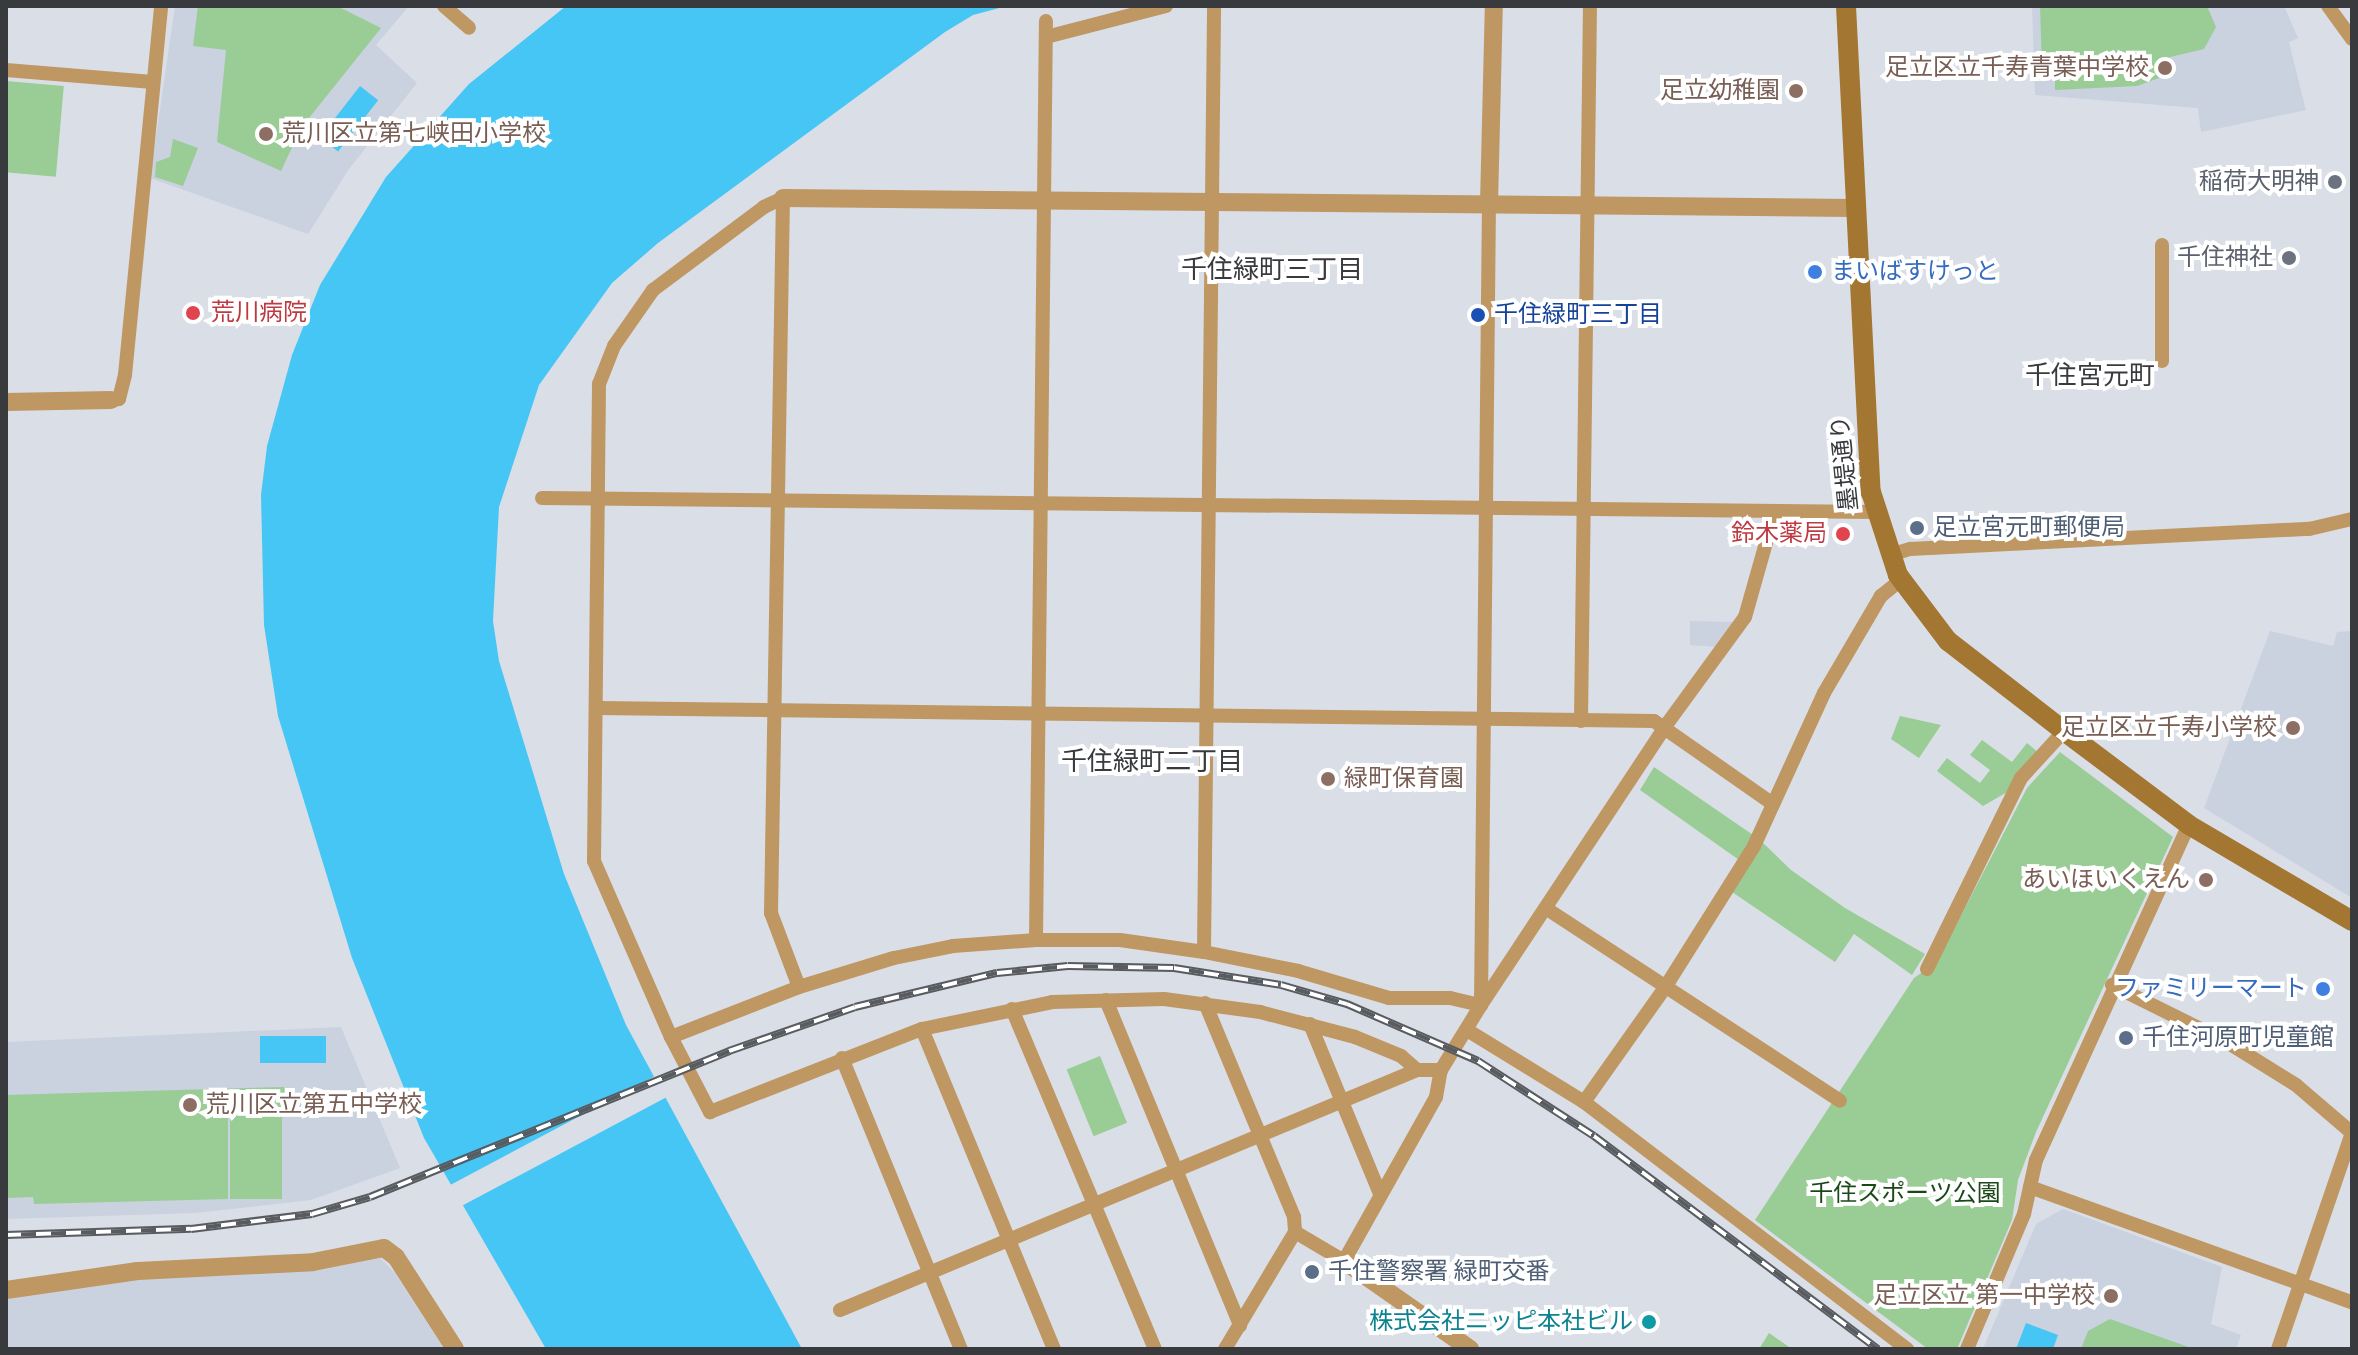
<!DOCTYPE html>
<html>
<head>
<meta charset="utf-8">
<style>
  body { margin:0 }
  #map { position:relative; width:2358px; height:1355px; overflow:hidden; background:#dadee7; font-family:Karla,"Noto Sans JP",sans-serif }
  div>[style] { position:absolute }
  .built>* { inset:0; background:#cad1df }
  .green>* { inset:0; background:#9acc95; transform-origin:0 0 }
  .water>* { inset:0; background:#46c6f5; transform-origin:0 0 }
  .pier>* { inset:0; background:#dadee7; transform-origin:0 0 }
  .minor>* { height:14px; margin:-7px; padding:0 7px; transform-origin:7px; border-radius:7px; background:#be9762 }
  .tertiary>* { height:18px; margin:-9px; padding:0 9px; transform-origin:9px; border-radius:9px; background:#be9762 }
  .secondary>* { height:20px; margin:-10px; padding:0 10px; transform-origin:10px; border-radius:10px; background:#a37631 }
  .rail>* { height:8px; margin-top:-4px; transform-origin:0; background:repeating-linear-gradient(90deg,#fff 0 15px,#585b5f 0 30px); box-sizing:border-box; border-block:2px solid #585b5f }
  .dots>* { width:22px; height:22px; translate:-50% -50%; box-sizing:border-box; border:4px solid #fff; border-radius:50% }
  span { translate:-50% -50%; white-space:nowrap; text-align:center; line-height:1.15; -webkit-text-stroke:8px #fff; paint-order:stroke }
  .education-label { font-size:24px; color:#785e54 }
  .right { translate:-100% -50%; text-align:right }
  .left { translate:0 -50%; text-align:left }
  .worship-label { font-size:24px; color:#5b616d }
  .shop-label { font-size:24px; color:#366cbe }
  .health-label { font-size:24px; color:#be3a42 }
  .transit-label { font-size:24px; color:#164399 }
  .street-label { font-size:24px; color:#383a3d }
  .service-label { font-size:24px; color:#4e5e75 }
  .park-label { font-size:24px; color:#1a4917 }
  .culture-label { font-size:24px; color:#0d838f }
  .neighbourhood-label { font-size:26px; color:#383a3d }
  .frame { position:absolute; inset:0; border:8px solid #383a3d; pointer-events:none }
</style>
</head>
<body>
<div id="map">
  <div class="built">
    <div style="clip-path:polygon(175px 6px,409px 6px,376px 45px,417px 83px,349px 169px,308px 234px,150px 178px)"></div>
    <div style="clip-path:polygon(2032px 6px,2284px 6px,2298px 38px,2289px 42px,2306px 110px,2201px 132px,2198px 108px,2035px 95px)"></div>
    <div style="clip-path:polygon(1690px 621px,1736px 622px,1717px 647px,1690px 645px)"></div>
    <div style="clip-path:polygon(2270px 631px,2333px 646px,2337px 632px,2352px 631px,2352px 898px,2204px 808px)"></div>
    <div style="clip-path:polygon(341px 1027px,400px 1168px,311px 1200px,195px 1213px,6px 1219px,6px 1042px)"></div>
    <div style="clip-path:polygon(2063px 1209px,2222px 1267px,2211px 1324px,2241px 1335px,2236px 1349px,1983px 1349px,2036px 1224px)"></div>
    <div style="clip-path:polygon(380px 1258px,395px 1273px,444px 1349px,6px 1349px,6px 1298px,112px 1282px)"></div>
  </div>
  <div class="green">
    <div style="clip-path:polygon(198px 6px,337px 6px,381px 28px,301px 128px,281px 171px,217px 142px,226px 50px,193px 46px)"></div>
    <div style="clip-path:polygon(2040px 6px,2207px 6px,2216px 27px,2204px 49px,2170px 57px,2175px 72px,2137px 86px,2055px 90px,2055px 70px,2042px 70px)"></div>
    <div style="left:6px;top:81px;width:58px;height:91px;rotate:5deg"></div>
    <div style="clip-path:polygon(173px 139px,198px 148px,183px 186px,155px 177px,156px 162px,170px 157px)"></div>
    <div style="clip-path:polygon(1900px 716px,1941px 725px,1919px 758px,1891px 739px)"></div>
    <div style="clip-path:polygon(1982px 740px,2012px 762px,2027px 743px,2039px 753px,2009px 791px,1983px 806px,1937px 771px,1947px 758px,1980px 783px,1990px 770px,1970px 755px)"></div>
    <div style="clip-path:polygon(2060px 752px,2173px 837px,2036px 1132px,2018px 1180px,2012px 1220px,1957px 1349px,1928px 1349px,1755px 1220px,1914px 978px,1937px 962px,2027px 788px)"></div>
    <div style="clip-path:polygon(1654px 767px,1759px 839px,1791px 870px,1845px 908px,1925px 954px,1912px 975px,1854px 934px,1835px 962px,1732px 892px,1749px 867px,1640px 790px)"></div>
    <div style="left:1100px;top:1056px;width:72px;height:36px;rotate:68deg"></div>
    <div style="clip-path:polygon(284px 1087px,285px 1100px,228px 1102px,228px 1199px,34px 1204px,33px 1197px,6px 1198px,6px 1095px)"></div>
    <div style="left:230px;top:1102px;width:52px;height:97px"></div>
    <div style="clip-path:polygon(2110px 1319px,2194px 1349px,2081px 1349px,2088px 1331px)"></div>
    <div style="clip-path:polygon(1769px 1333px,1792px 1349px,1759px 1349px)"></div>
  </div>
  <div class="water">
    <div style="clip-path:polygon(566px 6px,1007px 6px,973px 15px,945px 32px,658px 243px,612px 283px,539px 385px,499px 507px,493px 621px,499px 661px,564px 874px,626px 1025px,802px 1349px,546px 1349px,424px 1138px,352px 958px,278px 716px,264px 625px,261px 495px,267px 446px,292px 355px,320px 285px,386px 177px,469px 84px)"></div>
    <div style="left:360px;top:86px;width:23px;height:65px;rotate:38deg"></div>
    <div style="left:326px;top:1036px;width:27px;height:66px;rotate:90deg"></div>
    <div style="clip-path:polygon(2026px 1323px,2058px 1335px,2053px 1349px,2016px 1349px)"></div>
  </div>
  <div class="pier">
    <div style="left:657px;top:1075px;width:24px;height:240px;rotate:62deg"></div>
  </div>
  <div class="minor">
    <div style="left:444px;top:6px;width:33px;rotate:41deg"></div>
    <div style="left:2328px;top:6px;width:41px;rotate:54deg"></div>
    <div style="left:1046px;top:37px;width:124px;rotate:-14.5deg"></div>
    <div style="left:6px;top:70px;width:147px;rotate:4.7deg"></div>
    <div style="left:2162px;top:245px;width:116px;rotate:90deg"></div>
    <div style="left:111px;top:400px;width:8px;rotate:-7deg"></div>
    <div style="left:119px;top:399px;width:25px;rotate:-76deg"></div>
    <div style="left:125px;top:375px;width:371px;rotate:-84.4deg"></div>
    <div style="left:542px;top:498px;width:1333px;rotate:0.6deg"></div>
    <div style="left:1890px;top:555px;width:21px;rotate:-17deg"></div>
    <div style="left:1910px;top:549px;width:400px;rotate:-2.9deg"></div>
    <div style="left:2309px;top:529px;width:44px;rotate:-13.1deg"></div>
    <div style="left:596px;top:708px;width:1058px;rotate:0.7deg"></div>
    <div style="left:1654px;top:721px;width:145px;rotate:34.9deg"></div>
    <div style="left:1581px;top:721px;width:715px;rotate:-89.28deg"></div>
    <div style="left:1547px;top:909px;width:350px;rotate:33.2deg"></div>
    <div style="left:1036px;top:940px;width:919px;rotate:-89.38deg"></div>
    <div style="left:1204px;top:952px;width:946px;rotate:-89.39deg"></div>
    <div style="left:1927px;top:969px;width:213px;rotate:-63.8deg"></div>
    <div style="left:2021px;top:778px;width:64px;rotate:-47.5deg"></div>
    <div style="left:2112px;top:985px;width:128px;rotate:26.4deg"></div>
    <div style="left:2227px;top:1042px;width:81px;rotate:31.9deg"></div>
    <div style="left:2296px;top:1085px;width:74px;rotate:40.6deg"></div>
    <div style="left:799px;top:987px;width:79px;rotate:-110.7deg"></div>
    <div style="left:771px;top:913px;width:715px;rotate:-89.04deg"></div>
    <div style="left:783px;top:198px;width:21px;rotate:155deg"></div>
    <div style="left:764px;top:207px;width:139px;rotate:143.2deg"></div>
    <div style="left:653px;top:290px;width:68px;rotate:124.9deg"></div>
    <div style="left:614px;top:346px;width:41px;rotate:111.5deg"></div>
    <div style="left:599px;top:384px;width:477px;rotate:90.6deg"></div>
    <div style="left:594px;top:861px;width:192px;rotate:66.4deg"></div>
    <div style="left:671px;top:1037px;width:137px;rotate:-21.3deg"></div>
    <div style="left:799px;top:987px;width:99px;rotate:-17deg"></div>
    <div style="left:894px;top:958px;width:60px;rotate:-11.5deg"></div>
    <div style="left:953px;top:946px;width:83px;rotate:-4.1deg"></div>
    <div style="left:1036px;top:940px;width:84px"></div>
    <div style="left:1120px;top:940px;width:85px;rotate:8.1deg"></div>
    <div style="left:1204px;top:952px;width:96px;rotate:11.4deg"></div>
    <div style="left:1298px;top:971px;width:95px;rotate:16.5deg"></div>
    <div style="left:1389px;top:998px;width:61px"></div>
    <div style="left:1450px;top:998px;width:32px;rotate:13deg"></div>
    <div style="left:1481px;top:1005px;width:332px;rotate:-56.5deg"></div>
    <div style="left:1664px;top:728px;width:137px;rotate:-53.9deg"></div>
    <div style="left:1745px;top:617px;width:110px;rotate:-74.2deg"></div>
    <div style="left:1106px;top:1000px;width:352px;rotate:67.6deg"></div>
    <div style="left:1205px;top:1003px;width:232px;rotate:67.4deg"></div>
    <div style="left:1294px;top:1217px;width:15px;rotate:86deg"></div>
    <div style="left:1012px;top:1009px;width:369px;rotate:67.2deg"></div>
    <div style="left:1310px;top:1024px;width:184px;rotate:67.6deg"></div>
    <div style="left:922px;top:1029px;width:346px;rotate:67.6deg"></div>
    <div style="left:1467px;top:1030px;width:137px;rotate:31.6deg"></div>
    <div style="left:1584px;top:1102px;width:407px;rotate:37.4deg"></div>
    <div style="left:671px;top:1037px;width:85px;rotate:62.5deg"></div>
    <div style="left:710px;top:1112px;width:228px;rotate:-21.4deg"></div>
    <div style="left:922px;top:1029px;width:133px;rotate:-11.7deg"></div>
    <div style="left:1052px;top:1002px;width:112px;rotate:-1.5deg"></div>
    <div style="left:1164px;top:999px;width:97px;rotate:7.7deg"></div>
    <div style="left:1260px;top:1012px;width:98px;rotate:14.7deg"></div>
    <div style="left:1355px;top:1037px;width:50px;rotate:22.4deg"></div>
    <div style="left:1401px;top:1056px;width:21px;rotate:41deg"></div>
    <div style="left:842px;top:1058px;width:314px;rotate:67.8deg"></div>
    <div style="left:1584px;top:1102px;width:142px;rotate:-54.7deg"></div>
    <div style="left:1666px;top:986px;width:165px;rotate:-57.8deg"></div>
    <div style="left:1754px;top:846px;width:168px;rotate:-65.4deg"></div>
    <div style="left:1824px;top:693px;width:113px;rotate:-59.6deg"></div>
    <div style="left:1881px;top:596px;width:26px;rotate:-39deg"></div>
    <div style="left:2030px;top:1187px;width:342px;rotate:19.7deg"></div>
    <div style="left:840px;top:1310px;width:625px;rotate:-22.58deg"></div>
    <div style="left:1417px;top:1070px;width:24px"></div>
    <div style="left:1225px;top:1349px;width:136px;rotate:-59.1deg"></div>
    <div style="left:1295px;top:1232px;width:57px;rotate:30.6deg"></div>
    <div style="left:1344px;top:1261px;width:188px;rotate:-60.7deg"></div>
    <div style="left:1436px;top:1097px;width:27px;rotate:-80deg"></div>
    <div style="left:1441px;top:1070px;width:76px;rotate:-58.4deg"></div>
    <div style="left:1481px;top:1005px;width:801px;rotate:-89.43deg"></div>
    <div style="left:1967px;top:1349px;width:147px;rotate:-67.1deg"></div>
    <div style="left:2024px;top:1214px;width:55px;rotate:-77.5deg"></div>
    <div style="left:2036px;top:1160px;width:368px;rotate:-65.5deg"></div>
    <div style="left:2278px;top:1349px;width:228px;rotate:-71.1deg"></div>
  </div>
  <div class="tertiary">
    <div style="left:783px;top:198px;width:1072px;rotate:0.53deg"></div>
    <div style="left:1489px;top:204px;width:198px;rotate:-88.6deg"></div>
    <div style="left:6px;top:402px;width:105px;rotate:-1.1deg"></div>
    <div style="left:1344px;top:1261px;width:154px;rotate:34.9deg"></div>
    <div style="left:6px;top:1290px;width:133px;rotate:-8.2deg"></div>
    <div style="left:138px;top:1271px;width:175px;rotate:-2.9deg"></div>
    <div style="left:313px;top:1262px;width:72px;rotate:-11.2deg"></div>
    <div style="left:384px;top:1248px;width:15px;rotate:37deg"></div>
    <div style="left:396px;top:1257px;width:109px;rotate:57.3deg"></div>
  </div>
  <div class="secondary">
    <div style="left:1846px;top:6px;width:487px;rotate:87.1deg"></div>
    <div style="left:1871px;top:492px;width:87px;rotate:72deg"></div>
    <div style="left:1898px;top:575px;width:83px;rotate:52.9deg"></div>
    <div style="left:1948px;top:641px;width:147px;rotate:37.8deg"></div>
    <div style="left:2064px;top:731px;width:156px;rotate:36.9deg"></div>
    <div style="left:2189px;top:825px;width:189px;rotate:30.5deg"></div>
  </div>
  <div class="rail">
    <div style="left:6px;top:1235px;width:185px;rotate:-1.9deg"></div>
    <div style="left:191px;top:1229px;width:122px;rotate:-7.1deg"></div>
    <div style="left:312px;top:1214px;width:60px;rotate:-16.3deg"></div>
    <div style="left:370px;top:1197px;width:388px;rotate:-22.1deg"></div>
    <div style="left:729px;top:1051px;width:133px;rotate:-19.2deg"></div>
    <div style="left:855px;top:1007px;width:146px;rotate:-13.5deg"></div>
    <div style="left:997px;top:973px;width:71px;rotate:-5.6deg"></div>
    <div style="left:1068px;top:966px;width:106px;rotate:1.1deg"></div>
    <div style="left:1174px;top:968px;width:108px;rotate:9deg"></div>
    <div style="left:1281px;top:985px;width:69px;rotate:16.1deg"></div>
    <div style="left:1347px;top:1004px;width:143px;rotate:23.5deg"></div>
    <div style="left:1478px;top:1061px;width:138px;rotate:32.9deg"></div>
    <div style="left:1594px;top:1136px;width:355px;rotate:36.9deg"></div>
  </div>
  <div class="dots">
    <div style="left:2165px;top:68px;background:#8d6e63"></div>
    <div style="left:1796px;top:91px;background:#8d6e63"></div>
    <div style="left:266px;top:134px;background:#8d6e63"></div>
    <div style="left:2335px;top:182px;background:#6b7280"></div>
    <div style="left:2289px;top:258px;background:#6b7280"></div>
    <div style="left:1815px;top:272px;background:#3f7fe0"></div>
    <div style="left:193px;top:313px;background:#e0444e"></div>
    <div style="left:1478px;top:315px;background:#1a4fb4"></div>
    <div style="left:1917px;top:528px;background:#5c6f8a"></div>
    <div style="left:1843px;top:534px;background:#e0444e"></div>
    <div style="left:2293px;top:728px;background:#8d6e63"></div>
    <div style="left:1328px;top:779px;background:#8d6e63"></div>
    <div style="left:2206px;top:880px;background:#8d6e63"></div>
    <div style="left:2323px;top:989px;background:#3f7fe0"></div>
    <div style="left:2126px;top:1038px;background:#5c6f8a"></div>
    <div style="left:190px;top:1105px;background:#8d6e63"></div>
    <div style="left:1312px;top:1272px;background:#5c6f8a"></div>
    <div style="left:2111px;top:1296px;background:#8d6e63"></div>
    <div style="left:1649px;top:1322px;background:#0f9aa8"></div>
  </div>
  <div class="education-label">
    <span class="right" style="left:2149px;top:68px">足立区立千寿青葉中学校</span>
    <span class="right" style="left:1780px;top:91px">足立幼稚園</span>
    <span class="left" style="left:282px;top:134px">荒川区立第七峡田小学校</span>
    <span class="right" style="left:2277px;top:728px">足立区立千寿小学校</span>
    <span class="left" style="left:1344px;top:779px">緑町保育園</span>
    <span class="right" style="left:2190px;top:880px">あいほいくえん</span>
    <span class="left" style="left:206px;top:1105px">荒川区立第五中学校</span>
    <span class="right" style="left:2095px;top:1296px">足立区立 第一中学校</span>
  </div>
  <div class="worship-label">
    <span class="right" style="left:2319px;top:182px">稲荷大明神</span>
    <span class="right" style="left:2273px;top:258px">千住神社</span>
  </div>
  <div class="shop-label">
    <span class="left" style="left:1831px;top:272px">まいばすけっと</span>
    <span class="right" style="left:2307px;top:989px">ファミリーマート</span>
  </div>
  <div class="health-label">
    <span class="left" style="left:211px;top:313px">荒川病院</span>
    <span class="right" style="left:1827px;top:534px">鈴木薬局</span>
  </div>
  <div class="transit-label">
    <span class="left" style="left:1494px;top:315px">千住緑町三丁目</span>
  </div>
  <div class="street-label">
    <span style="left:1845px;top:463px;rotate:-96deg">墨堤通り</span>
  </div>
  <div class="service-label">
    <span class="left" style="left:1933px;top:528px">足立宮元町郵便局</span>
    <span class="left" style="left:2142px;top:1038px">千住河原町児童館</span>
    <span class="left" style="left:1328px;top:1272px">千住警察署 緑町交番</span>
  </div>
  <div class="park-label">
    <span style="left:1905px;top:1194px">千住スポーツ公園</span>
  </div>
  <div class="culture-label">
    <span class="right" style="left:1633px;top:1322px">株式会社ニッピ本社ビル</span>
  </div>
  <div class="neighbourhood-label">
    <span style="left:1272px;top:270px">千住緑町三丁目</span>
    <span style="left:2090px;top:376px">千住宮元町</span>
    <span style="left:1152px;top:762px">千住緑町二丁目</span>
  </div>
  <div class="frame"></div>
</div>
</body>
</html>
